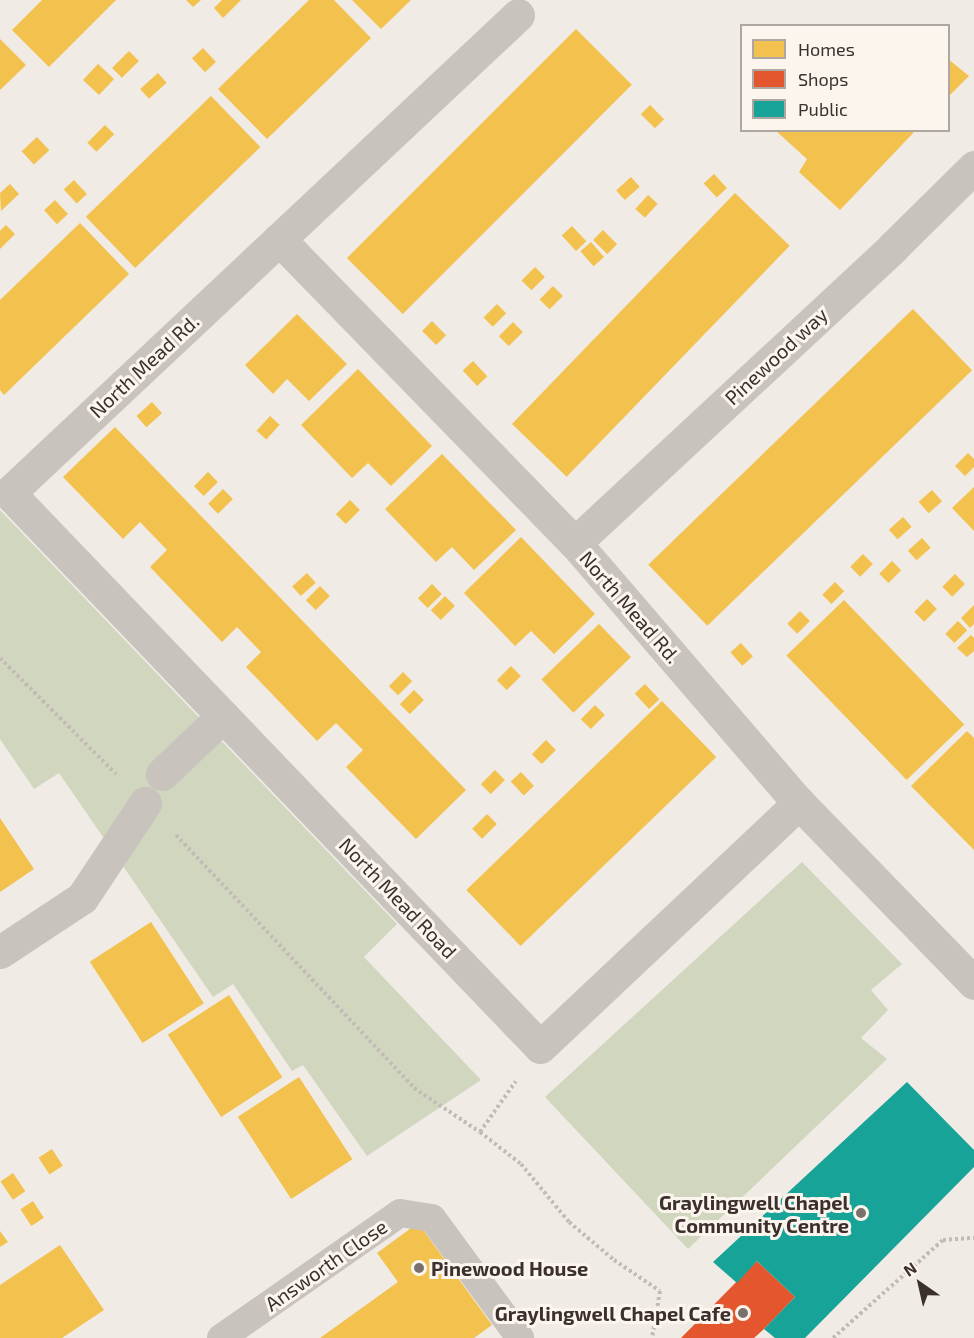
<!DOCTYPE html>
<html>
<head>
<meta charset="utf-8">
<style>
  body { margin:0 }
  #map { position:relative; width:974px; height:1338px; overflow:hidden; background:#f0ebe5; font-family:"Exo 2",sans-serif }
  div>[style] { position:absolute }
  .green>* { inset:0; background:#d1d6bf }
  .homes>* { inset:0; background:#f2c14e; transform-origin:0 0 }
  .shops>* { inset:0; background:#e4572e }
  .public>* { inset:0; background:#17a398 }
  .path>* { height:4px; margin-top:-2px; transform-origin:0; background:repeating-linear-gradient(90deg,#c2bbb6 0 3px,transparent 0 6px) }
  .service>* { height:28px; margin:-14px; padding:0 14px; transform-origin:14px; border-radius:14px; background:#c9c3be }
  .minor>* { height:33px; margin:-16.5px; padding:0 16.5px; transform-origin:16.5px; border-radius:16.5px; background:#c9c3be }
  .dots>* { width:16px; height:16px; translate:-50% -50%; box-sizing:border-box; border:3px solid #fbf5ee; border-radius:50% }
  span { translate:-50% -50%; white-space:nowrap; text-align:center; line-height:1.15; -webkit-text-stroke:6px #fbf5ee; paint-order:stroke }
  .street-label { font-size:20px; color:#3b302b }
  .poi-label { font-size:20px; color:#3b302b; font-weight:700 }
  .right { translate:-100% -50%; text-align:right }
  .left { translate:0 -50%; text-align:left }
  .legend { position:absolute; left:740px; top:24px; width:210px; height:108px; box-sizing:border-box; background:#fbf5ee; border:2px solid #aea6a0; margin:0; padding:8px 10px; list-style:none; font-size:18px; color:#3b302b }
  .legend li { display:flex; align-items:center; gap:12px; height:30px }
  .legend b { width:30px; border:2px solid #aea6a0 }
  .north { position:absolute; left:890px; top:1254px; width:60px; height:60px; -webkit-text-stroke:4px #fbf5ee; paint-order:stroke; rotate:326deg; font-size:16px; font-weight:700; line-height:24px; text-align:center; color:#3b302b }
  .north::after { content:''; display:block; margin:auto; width:21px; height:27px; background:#3b302b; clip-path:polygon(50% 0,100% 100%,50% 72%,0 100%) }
</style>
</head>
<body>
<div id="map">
  <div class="green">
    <div style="clip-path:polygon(0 510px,397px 924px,364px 957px,481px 1080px,367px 1156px,303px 1065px,292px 1071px,233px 984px,213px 997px,59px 773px,34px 789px,0 739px)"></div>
    <div style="clip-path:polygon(802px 862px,902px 964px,871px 990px,888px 1010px,861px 1038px,887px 1059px,688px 1249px,545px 1097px)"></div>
  </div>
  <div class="homes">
    <div style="clip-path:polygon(42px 0,116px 0,49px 67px,12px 30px)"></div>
    <div style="clip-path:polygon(186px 0,201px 0,193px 7px)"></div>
    <div style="clip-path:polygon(222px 0,241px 0,223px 18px,214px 8px)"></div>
    <div style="clip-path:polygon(309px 0,334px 0,371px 38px,267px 139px,218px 89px)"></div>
    <div style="clip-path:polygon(352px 0,411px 0,381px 29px)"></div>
    <div style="left:576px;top:29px;width:79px;height:324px;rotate:45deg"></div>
    <div style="clip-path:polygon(0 39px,26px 65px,0 90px)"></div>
    <div style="left:203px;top:48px;width:19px;height:15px;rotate:47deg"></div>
    <div style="left:129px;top:51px;width:14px;height:24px;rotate:45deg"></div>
    <div style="clip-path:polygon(948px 59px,969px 76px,948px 97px)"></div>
    <div style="left:98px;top:64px;width:22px;height:22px;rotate:43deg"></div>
    <div style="left:158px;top:73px;width:13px;height:24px;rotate:48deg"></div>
    <div style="left:211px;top:96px;width:71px;height:174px;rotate:46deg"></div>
    <div style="left:650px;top:105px;width:20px;height:13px;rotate:45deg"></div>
    <div style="left:105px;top:125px;width:13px;height:25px;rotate:45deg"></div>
    <div style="clip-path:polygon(775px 130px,916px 130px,840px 210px,799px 172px,807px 159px)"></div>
    <div style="left:37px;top:137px;width:18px;height:21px;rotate:47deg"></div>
    <div style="left:714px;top:174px;width:19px;height:14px;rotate:47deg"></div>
    <div style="left:631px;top:177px;width:13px;height:20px;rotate:48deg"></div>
    <div style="left:74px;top:180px;width:19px;height:14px;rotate:47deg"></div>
    <div style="clip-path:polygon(10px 184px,19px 194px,1px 211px,0 193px)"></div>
    <div style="left:735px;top:193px;width:76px;height:321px;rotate:44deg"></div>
    <div style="left:648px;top:195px;width:13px;height:19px;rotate:42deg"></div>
    <div style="left:55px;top:200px;width:19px;height:15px;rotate:47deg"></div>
    <div style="clip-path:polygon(80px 223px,129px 274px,4px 395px,0 390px,0 300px)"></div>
    <div style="clip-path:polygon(6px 225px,15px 234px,0 249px,0 231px)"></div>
    <div style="left:572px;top:226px;width:21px;height:14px;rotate:47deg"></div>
    <div style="left:603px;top:230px;width:20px;height:14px;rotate:45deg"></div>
    <div style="left:591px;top:242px;width:20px;height:14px;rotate:49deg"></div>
    <div style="left:535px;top:267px;width:14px;height:19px;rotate:45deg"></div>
    <div style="left:553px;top:286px;width:14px;height:19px;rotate:45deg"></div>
    <div style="left:497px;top:304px;width:13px;height:19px;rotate:45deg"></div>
    <div style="left:913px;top:309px;width:85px;height:368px;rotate:46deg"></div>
    <div style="clip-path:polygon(297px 314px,347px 364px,309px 401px,287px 379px,273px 394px,245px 365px)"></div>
    <div style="left:432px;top:321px;width:20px;height:14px;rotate:45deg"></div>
    <div style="left:513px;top:322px;width:14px;height:20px;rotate:45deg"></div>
    <div style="left:473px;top:361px;width:21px;height:14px;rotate:47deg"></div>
    <div style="clip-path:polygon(358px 369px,432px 446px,391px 486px,368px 463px,352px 478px,301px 425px)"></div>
    <div style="left:152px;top:402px;width:15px;height:21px;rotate:48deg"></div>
    <div style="left:270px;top:416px;width:13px;height:20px;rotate:42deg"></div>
    <div style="clip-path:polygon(115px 427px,466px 790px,416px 839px,346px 767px,363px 750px,336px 723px,317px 741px,246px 667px,261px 652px,237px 627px,222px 642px,150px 567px,167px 550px,140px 522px,123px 539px,63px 477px)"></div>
    <div style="clip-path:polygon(968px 453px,974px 459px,974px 467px,965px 476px,955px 466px)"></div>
    <div style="clip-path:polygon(442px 454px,516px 530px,474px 570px,452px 547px,436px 562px,385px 509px)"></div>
    <div style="left:208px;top:472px;width:14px;height:20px;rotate:45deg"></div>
    <div style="clip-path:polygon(974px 487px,974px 531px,952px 508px)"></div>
    <div style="left:223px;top:489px;width:14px;height:21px;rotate:45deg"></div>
    <div style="left:932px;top:490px;width:15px;height:18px;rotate:48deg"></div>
    <div style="left:350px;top:500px;width:14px;height:20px;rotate:45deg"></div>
    <div style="left:903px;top:517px;width:13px;height:19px;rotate:48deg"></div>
    <div style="clip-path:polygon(521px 537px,595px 614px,554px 654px,531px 631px,515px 646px,464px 593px)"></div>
    <div style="left:922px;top:538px;width:13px;height:19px;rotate:48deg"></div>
    <div style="left:863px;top:554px;width:14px;height:18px;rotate:45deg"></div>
    <div style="left:892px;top:561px;width:13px;height:18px;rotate:45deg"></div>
    <div style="left:307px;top:573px;width:13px;height:20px;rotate:48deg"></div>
    <div style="left:955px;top:574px;width:14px;height:18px;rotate:45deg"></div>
    <div style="left:835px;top:582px;width:13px;height:18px;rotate:45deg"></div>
    <div style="left:432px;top:584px;width:14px;height:20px;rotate:45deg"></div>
    <div style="left:320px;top:586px;width:14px;height:20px;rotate:45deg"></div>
    <div style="left:445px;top:596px;width:14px;height:20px;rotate:45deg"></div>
    <div style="left:927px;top:599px;width:14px;height:18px;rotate:45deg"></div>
    <div style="left:844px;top:600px;width:173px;height:80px;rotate:46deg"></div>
    <div style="clip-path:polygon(974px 605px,974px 624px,970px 628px,961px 618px)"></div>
    <div style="left:800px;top:611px;width:14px;height:18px;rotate:45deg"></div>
    <div style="left:958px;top:621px;width:13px;height:18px;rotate:45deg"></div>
    <div style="left:599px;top:624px;width:46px;height:80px;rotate:46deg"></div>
    <div style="clip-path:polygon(971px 635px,974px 638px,974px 651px,967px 657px,957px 648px)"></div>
    <div style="left:741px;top:643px;width:18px;height:14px;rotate:49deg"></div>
    <div style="left:511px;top:666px;width:14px;height:20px;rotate:45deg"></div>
    <div style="left:403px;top:672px;width:13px;height:20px;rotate:45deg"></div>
    <div style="left:645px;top:684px;width:21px;height:14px;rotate:47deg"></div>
    <div style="left:414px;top:690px;width:14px;height:20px;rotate:45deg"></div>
    <div style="left:662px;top:701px;width:78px;height:272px;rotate:46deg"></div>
    <div style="left:595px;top:705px;width:14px;height:20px;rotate:45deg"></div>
    <div style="clip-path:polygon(967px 731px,974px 738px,974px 850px,911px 786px)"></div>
    <div style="left:546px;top:740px;width:14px;height:20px;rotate:45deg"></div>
    <div style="left:495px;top:770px;width:14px;height:20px;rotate:45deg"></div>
    <div style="left:521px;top:772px;width:19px;height:14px;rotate:47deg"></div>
    <div style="left:487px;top:814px;width:14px;height:21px;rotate:45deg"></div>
    <div style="clip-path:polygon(0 818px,34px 869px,0 892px)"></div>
    <div style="left:151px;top:922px;width:97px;height:73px;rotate:57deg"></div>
    <div style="left:229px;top:995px;width:98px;height:73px;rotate:57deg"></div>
    <div style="left:299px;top:1077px;width:98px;height:73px;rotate:57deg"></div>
    <div style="left:52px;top:1149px;width:20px;height:16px;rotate:57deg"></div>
    <div style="left:13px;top:1173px;width:22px;height:15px;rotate:56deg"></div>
    <div style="left:33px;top:1201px;width:20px;height:15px;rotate:57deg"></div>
    <div style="clip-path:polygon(418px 1223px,492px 1325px,474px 1338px,320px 1338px,398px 1282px,377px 1253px)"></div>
    <div style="clip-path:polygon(0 1231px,8px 1242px,0 1247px)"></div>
    <div style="clip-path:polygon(60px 1245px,104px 1310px,62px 1338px,0 1338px,0 1285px)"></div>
  </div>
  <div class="shops">
    <div style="clip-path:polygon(757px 1261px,795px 1297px,764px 1329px,754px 1338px,681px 1338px)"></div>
  </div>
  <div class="public">
    <div style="clip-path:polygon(907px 1082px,974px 1150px,974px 1167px,805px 1338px,775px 1338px,764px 1329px,795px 1297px,757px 1261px,737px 1283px,713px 1262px)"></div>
  </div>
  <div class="path">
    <div style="left:0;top:658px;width:164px;rotate:45deg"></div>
    <div style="left:176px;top:835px;width:347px;rotate:46.7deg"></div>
    <div style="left:414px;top:1088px;width:79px;rotate:33.7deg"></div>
    <div style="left:480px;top:1132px;width:52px;rotate:38deg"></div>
    <div style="left:521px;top:1164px;width:75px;rotate:50.4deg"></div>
    <div style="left:569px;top:1222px;width:59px;rotate:40.2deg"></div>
    <div style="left:614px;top:1260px;width:55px;rotate:34deg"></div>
    <div style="left:660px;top:1291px;width:48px;rotate:99.7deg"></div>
    <div style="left:480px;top:1132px;width:62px;rotate:-54.8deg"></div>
    <div style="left:833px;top:1338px;width:147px;rotate:-41.7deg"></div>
    <div style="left:943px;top:1240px;width:31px;rotate:-4deg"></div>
  </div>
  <div class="service">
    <div style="left:221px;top:1338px;width:218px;rotate:-34.9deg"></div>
    <div style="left:400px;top:1213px;width:32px;rotate:9deg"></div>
    <div style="left:432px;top:1218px;width:149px;rotate:53.7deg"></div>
  </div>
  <div class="minor">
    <div style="left:518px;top:15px;width:698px;rotate:136.8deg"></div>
    <div style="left:9px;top:493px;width:767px;rotate:46.21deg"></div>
    <div style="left:540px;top:1047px;width:356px;rotate:-43.3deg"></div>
    <div style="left:279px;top:239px;width:424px;rotate:45.8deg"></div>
    <div style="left:575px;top:543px;width:343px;rotate:49.3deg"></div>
    <div style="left:799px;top:803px;width:251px;rotate:45.8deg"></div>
    <div style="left:575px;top:543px;width:434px;rotate:-42.9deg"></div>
    <div style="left:893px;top:247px;width:114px;rotate:-44.6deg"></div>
    <div style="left:162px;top:774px;width:84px;rotate:-43.6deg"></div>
    <div style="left:0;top:952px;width:98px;rotate:-33.4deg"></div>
    <div style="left:82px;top:898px;width:114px;rotate:-56.4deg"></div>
  </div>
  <div class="dots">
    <div style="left:861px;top:1213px;background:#7a716c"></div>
    <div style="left:419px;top:1268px;background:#7a716c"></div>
    <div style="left:743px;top:1313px;background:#7a716c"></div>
  </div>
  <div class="street-label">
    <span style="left:776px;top:356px;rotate:-43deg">Pinewood way</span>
    <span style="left:144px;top:366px;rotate:-43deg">North Mead Rd.</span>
    <span style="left:630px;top:607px;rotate:49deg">North Mead Rd.</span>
    <span style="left:398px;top:898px;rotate:46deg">North Mead Road</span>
    <span style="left:326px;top:1265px;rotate:-35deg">Answorth Close</span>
  </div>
  <div class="poi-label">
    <span class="right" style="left:849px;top:1214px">Graylingwell Chapel<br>Community Centre</span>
    <span class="left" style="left:431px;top:1268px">Pinewood House</span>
    <span class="right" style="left:731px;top:1313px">Graylingwell Chapel Cafe</span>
  </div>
  <ul class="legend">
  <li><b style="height:16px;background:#f2c14e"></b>Homes</li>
  <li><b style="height:16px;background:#e4572e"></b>Shops</li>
  <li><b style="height:16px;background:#17a398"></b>Public</li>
  </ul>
  <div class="north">N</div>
</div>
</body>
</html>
